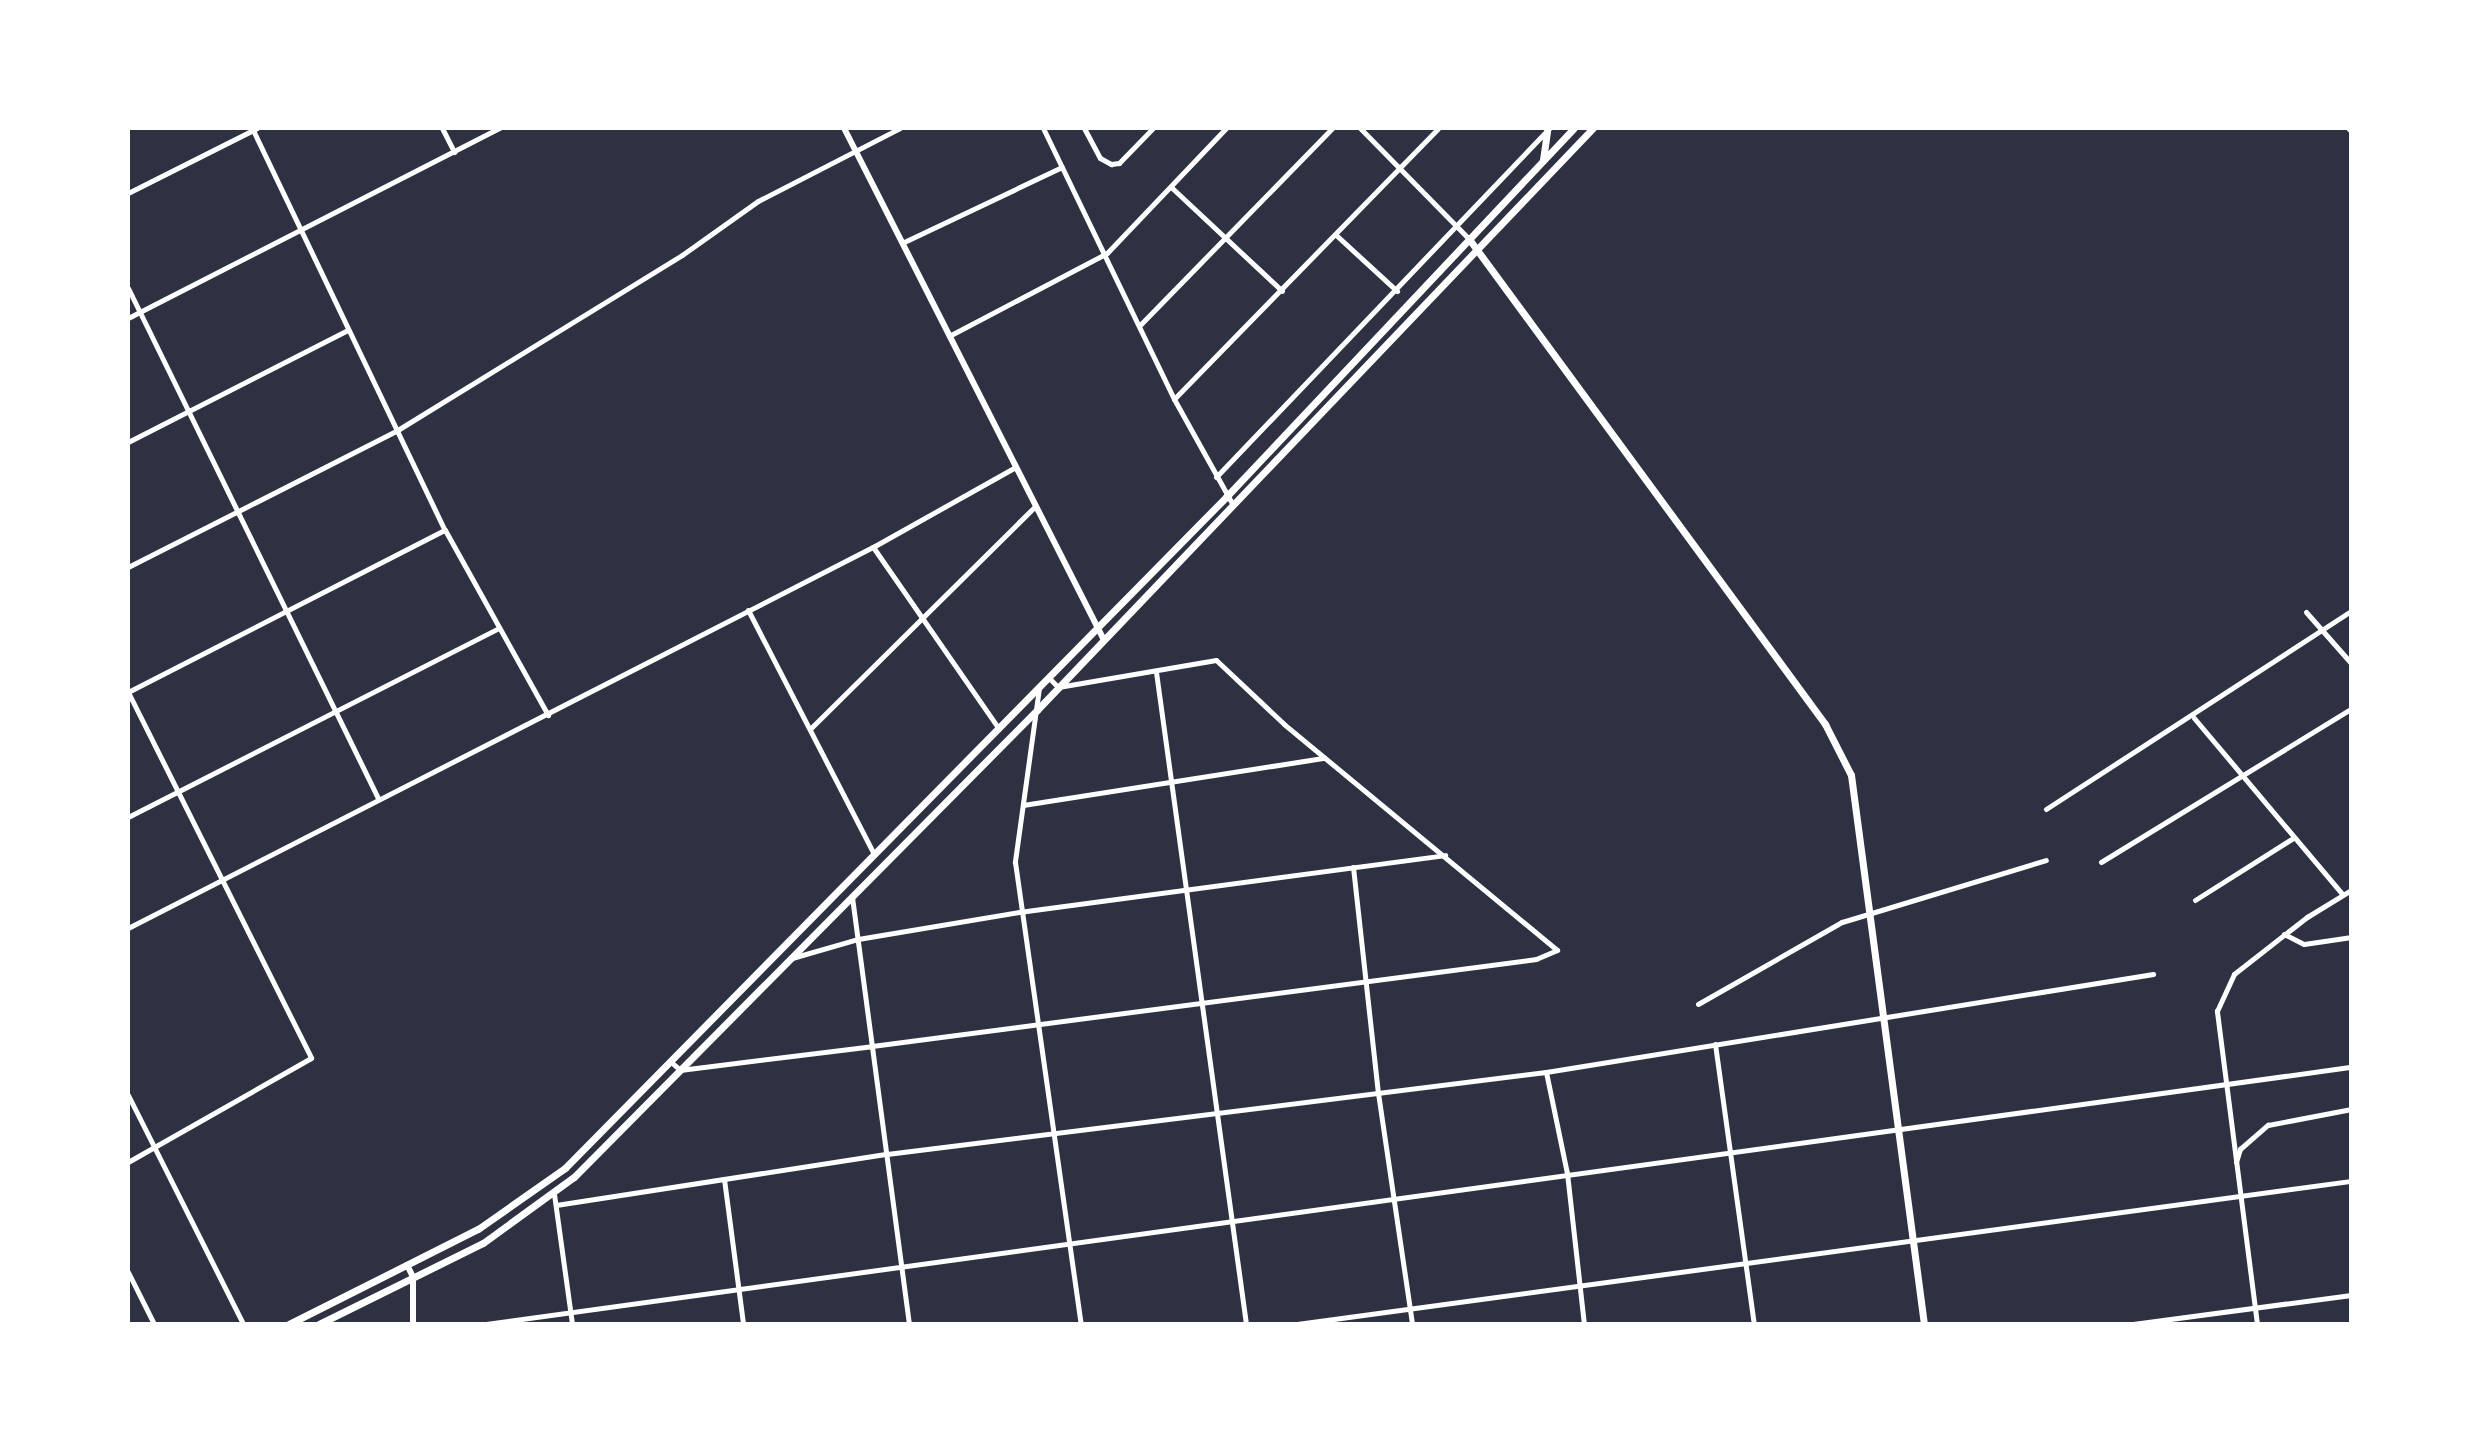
<!DOCTYPE html>
<html>
<head>
<meta charset="utf-8">
<style>
  body { margin:0 }
  #map { position:relative; width:2479px; height:1452px; overflow:hidden; background:#2d3142; font-family:Arial,sans-serif }
  div>[style] { position:absolute }
  .minor>* { height:5px; margin:-2.5px; padding:0 2.5px; transform-origin:2.5px; border-radius:2.5px; background:#fff }
  .tertiary>* { height:6px; margin:-3px; padding:0 3px; transform-origin:3px; border-radius:3px; background:#fff }
  .secondary>* { height:7px; margin:-3.5px; padding:0 3.5px; transform-origin:3.5px; border-radius:3.5px; background:#fff }
  span { translate:-50% -50%; white-space:nowrap; text-align:center; line-height:1.15; -webkit-text-stroke:7px #fff; paint-order:stroke }
  .frame { position:absolute; inset:0; border:130px solid #fff; pointer-events:none }
</style>
</head>
<body>
<div id="map">
  <div class="minor">
    <div style="left:252px;top:128px;width:446px;rotate:64.4deg"></div>
    <div style="left:445px;top:530px;width:212px;rotate:60.9deg"></div>
    <div style="left:442px;top:128px;width:27px;rotate:63deg"></div>
    <div style="left:1043px;top:128px;width:301px;rotate:64.2deg"></div>
    <div style="left:1174px;top:399px;width:121px;rotate:60.9deg"></div>
    <div style="left:1084px;top:128px;width:34px;rotate:62deg"></div>
    <div style="left:1100px;top:158px;width:13px;rotate:29deg"></div>
    <div style="left:1111px;top:164px;width:8px;rotate:-7deg"></div>
    <div style="left:1119px;top:163px;width:49px;rotate:-45.8deg"></div>
    <div style="left:1360px;top:128px;width:156px;rotate:45.5deg"></div>
    <div style="left:2348px;top:128px;width:4px;rotate:45deg"></div>
    <div style="left:1171px;top:187px;width:152px;rotate:43.1deg"></div>
    <div style="left:128px;top:193px;width:144px;rotate:-26.7deg"></div>
    <div style="left:1336px;top:235px;width:83px;rotate:42.6deg"></div>
    <div style="left:902px;top:243px;width:177px;rotate:-25.4deg"></div>
    <div style="left:128px;top:288px;width:568px;rotate:63.89deg"></div>
    <div style="left:128px;top:318px;width:418px;rotate:-27.1deg"></div>
    <div style="left:1140px;top:325px;width:275px;rotate:-45.7deg"></div>
    <div style="left:949px;top:336px;width:178px;rotate:-27.7deg"></div>
    <div style="left:1107px;top:253px;width:173px;rotate:-46.4deg"></div>
    <div style="left:1174px;top:399px;width:378px;rotate:-45.7deg"></div>
    <div style="left:128px;top:442px;width:245px;rotate:-27deg"></div>
    <div style="left:1216px;top:477px;width:483px;rotate:-46.3deg"></div>
    <div style="left:873px;top:547px;width:221px;rotate:55.3deg"></div>
    <div style="left:128px;top:567px;width:301px;rotate:-26.9deg"></div>
    <div style="left:396px;top:431px;width:336px;rotate:-31.6deg"></div>
    <div style="left:682px;top:255px;width:93px;rotate:-35.4deg"></div>
    <div style="left:758px;top:201px;width:160px;rotate:-27.2deg"></div>
    <div style="left:748px;top:610px;width:275px;rotate:62.7deg"></div>
    <div style="left:2306px;top:612px;width:68px;rotate:48.6deg"></div>
    <div style="left:1156px;top:672px;width:658px;rotate:82.14deg"></div>
    <div style="left:1039px;top:688px;width:176px;rotate:97.9deg"></div>
    <div style="left:1015px;top:862px;width:467px;rotate:81.9deg"></div>
    <div style="left:128px;top:692px;width:409px;rotate:63.4deg"></div>
    <div style="left:311px;top:1058px;width:210px;rotate:150.4deg"></div>
    <div style="left:128px;top:692px;width:356px;rotate:-27.1deg"></div>
    <div style="left:2194px;top:718px;width:230px;rotate:49.9deg"></div>
    <div style="left:810px;top:729px;width:315px;rotate:-44.7deg"></div>
    <div style="left:1023px;top:805px;width:305px;rotate:-8.9deg"></div>
    <div style="left:2046px;top:809px;width:364px;rotate:-33deg"></div>
    <div style="left:128px;top:817px;width:416px;rotate:-27deg"></div>
    <div style="left:2101px;top:862px;width:293px;rotate:-31.5deg"></div>
    <div style="left:1353px;top:867px;width:227px;rotate:83.7deg"></div>
    <div style="left:1378px;top:1093px;width:233px;rotate:81.6deg"></div>
    <div style="left:852px;top:897px;width:431px;rotate:82.4deg"></div>
    <div style="left:2195px;top:900px;width:116px;rotate:-32.3deg"></div>
    <div style="left:128px;top:928px;width:837px;rotate:-27.09deg"></div>
    <div style="left:873px;top:547px;width:162px;rotate:-29.3deg"></div>
    <div style="left:2284px;top:934px;width:22px;rotate:27deg"></div>
    <div style="left:2304px;top:944px;width:48px;rotate:-8.5deg"></div>
    <div style="left:792px;top:958px;width:69px;rotate:-16.1deg"></div>
    <div style="left:858px;top:939px;width:163px;rotate:-9.5deg"></div>
    <div style="left:1019px;top:912px;width:430px;rotate:-7.6deg"></div>
    <div style="left:1698px;top:1004px;width:166px;rotate:-29.7deg"></div>
    <div style="left:1842px;top:922px;width:213px;rotate:-16.9deg"></div>
    <div style="left:1715px;top:1044px;width:283px;rotate:82.1deg"></div>
    <div style="left:670px;top:1061px;width:13px;rotate:42deg"></div>
    <div style="left:680px;top:1070px;width:193px;rotate:-7.1deg"></div>
    <div style="left:872px;top:1046px;width:670px;rotate:-7.46deg"></div>
    <div style="left:1536px;top:959px;width:23px;rotate:-23deg"></div>
    <div style="left:1557px;top:950px;width:354px;rotate:-140.4deg"></div>
    <div style="left:1284px;top:724px;width:93px;rotate:-136.7deg"></div>
    <div style="left:1216px;top:660px;width:160px;rotate:170.3deg"></div>
    <div style="left:1058px;top:687px;width:13px;rotate:-135deg"></div>
    <div style="left:1546px;top:1072px;width:103px;rotate:78.3deg"></div>
    <div style="left:1567px;top:1173px;width:152px;rotate:83.6deg"></div>
    <div style="left:128px;top:1095px;width:256px;rotate:63.3deg"></div>
    <div style="left:2236px;top:1162px;width:14px;rotate:-73deg"></div>
    <div style="left:2240px;top:1149px;width:37px;rotate:-41deg"></div>
    <div style="left:2268px;top:1125px;width:85px;rotate:-10.9deg"></div>
    <div style="left:724px;top:1179px;width:146px;rotate:82.5deg"></div>
    <div style="left:554px;top:1194px;width:131px;rotate:82.1deg"></div>
    <div style="left:556px;top:1205px;width:335px;rotate:-8.8deg"></div>
    <div style="left:887px;top:1154px;width:664px;rotate:-7.09deg"></div>
    <div style="left:1546px;top:1072px;width:615px;rotate:-9.17deg"></div>
    <div style="left:128px;top:1272px;width:58px;rotate:63.4deg"></div>
    <div style="left:486px;top:1324px;width:1883px;rotate:-7.85deg"></div>
    <div style="left:1297px;top:1324px;width:1064px;rotate:-7.73deg"></div>
    <div style="left:2133px;top:1324px;width:220px;rotate:-7.6deg"></div>
    <div style="left:2257px;top:1324px;width:316px;rotate:-97.3deg"></div>
    <div style="left:2217px;top:1011px;width:41px;rotate:-65.3deg"></div>
    <div style="left:2234px;top:974px;width:93px;rotate:-38deg"></div>
    <div style="left:2307px;top:917px;width:52px;rotate:-31.5deg"></div>
  </div>
  <div class="tertiary">
    <div style="left:844px;top:128px;width:574px;rotate:63.08deg"></div>
    <div style="left:407px;top:1265px;width:13px;rotate:63deg"></div>
    <div style="left:413px;top:1277px;width:47px;rotate:90deg"></div>
  </div>
  <div class="secondary">
    <div style="left:1543px;top:160px;width:29px;rotate:-82deg"></div>
    <div style="left:1469px;top:239px;width:602px;rotate:53.72deg"></div>
    <div style="left:1825px;top:724px;width:57px;rotate:63deg"></div>
    <div style="left:1851px;top:775px;width:554px;rotate:82.43deg"></div>
    <div style="left:289px;top:1324px;width:212px;rotate:-26.7deg"></div>
    <div style="left:478px;top:1229px;width:106px;rotate:-35deg"></div>
    <div style="left:565px;top:1168px;width:942px;rotate:-45.43deg"></div>
    <div style="left:1226px;top:497px;width:507px;rotate:-46.68deg"></div>
    <div style="left:319px;top:1324px;width:183px;rotate:-26.3deg"></div>
    <div style="left:483px;top:1243px;width:112px;rotate:-36deg"></div>
    <div style="left:574px;top:1177px;width:658px;rotate:-45.25deg"></div>
    <div style="left:1037px;top:710px;width:805px;rotate:-46.31deg"></div>
  </div>
  <div class="frame"></div>
</div>
</body>
</html>
